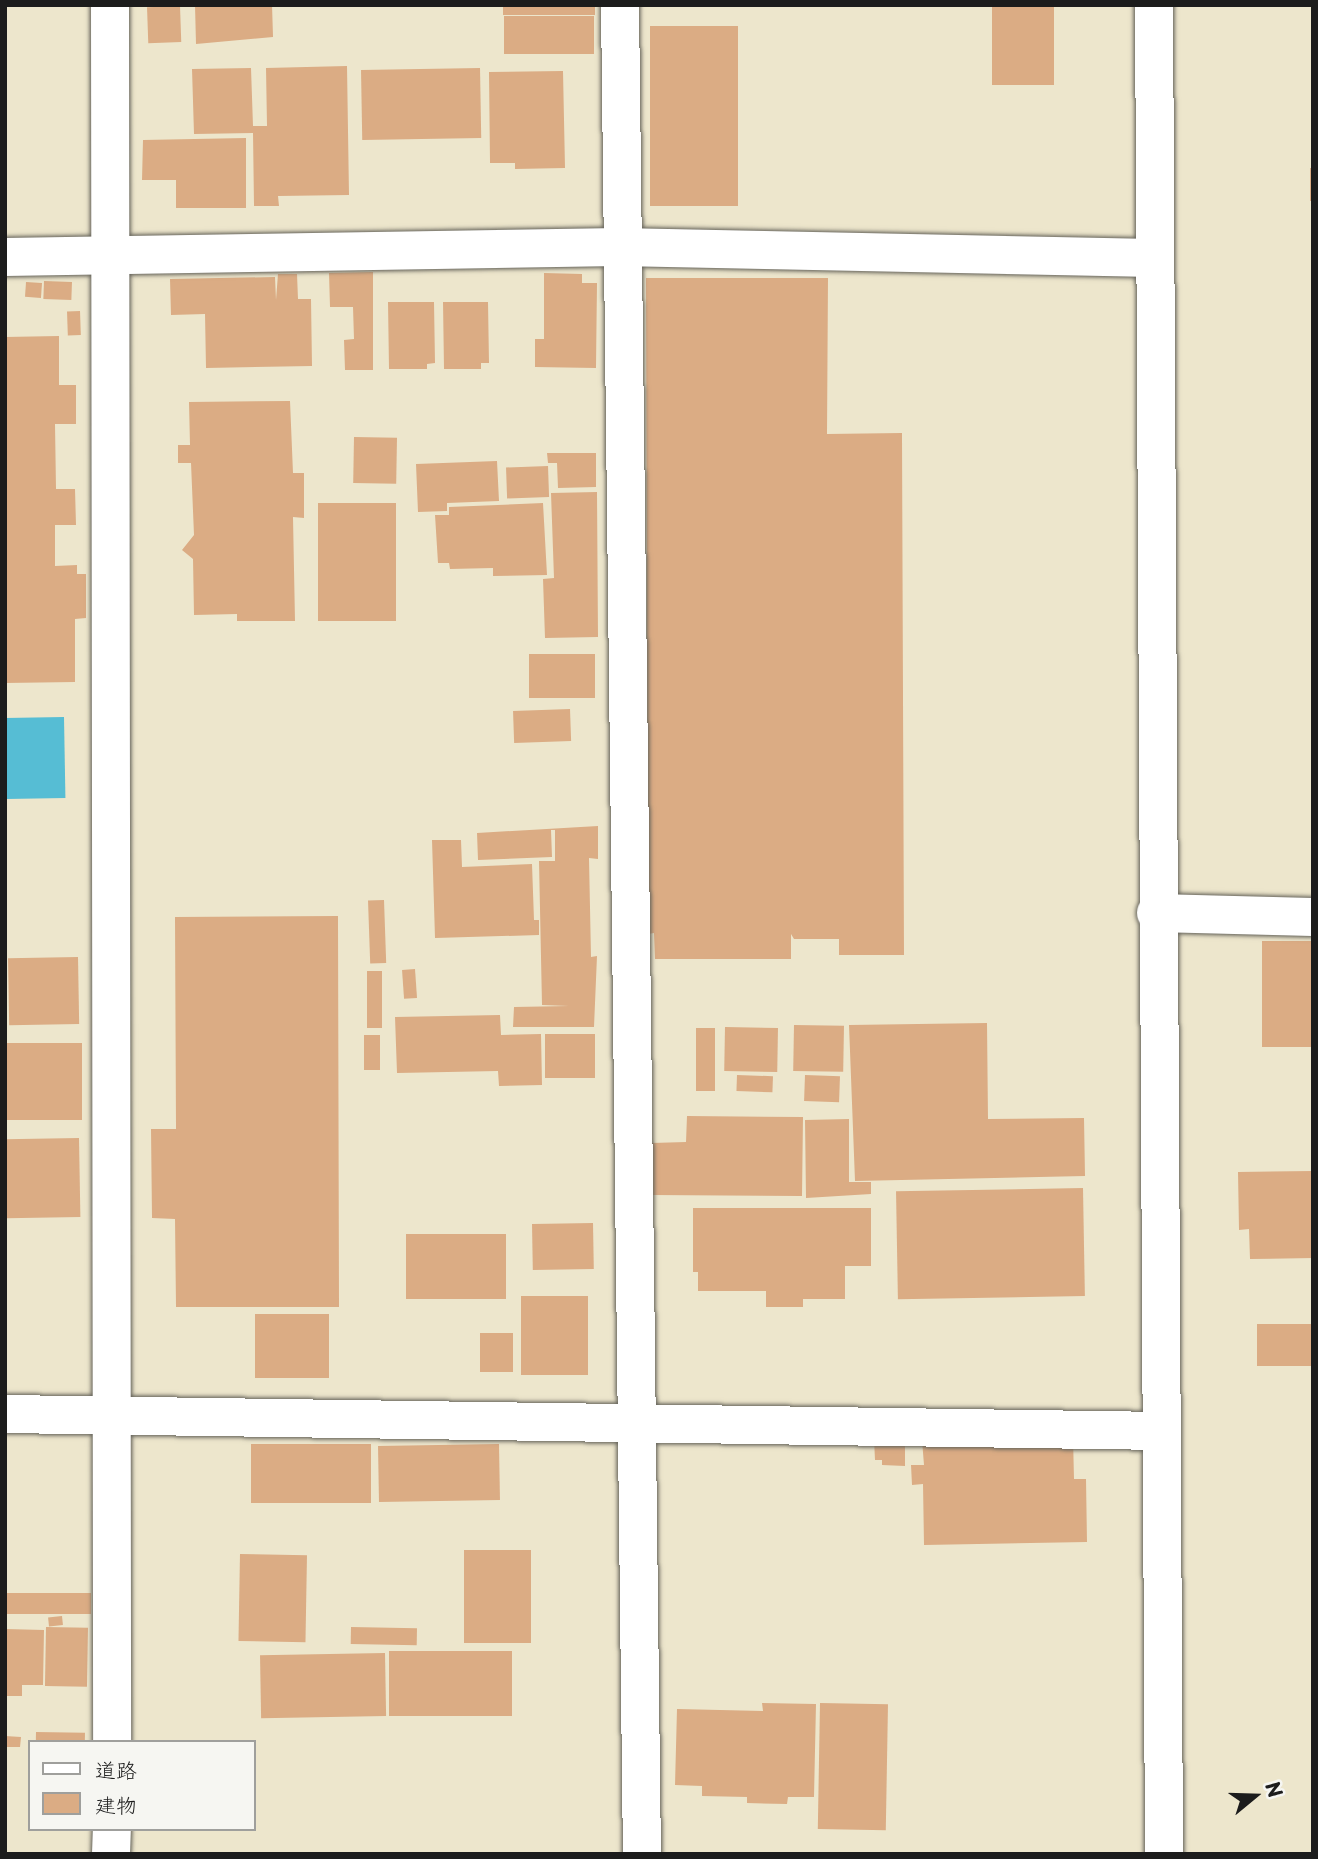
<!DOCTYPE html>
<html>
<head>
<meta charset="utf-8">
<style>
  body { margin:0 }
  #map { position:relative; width:1318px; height:1859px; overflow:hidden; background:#ede6cc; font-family:"Playpen Sans","Klee One",sans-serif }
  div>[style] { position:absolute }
  .water>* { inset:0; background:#56bdd4; transform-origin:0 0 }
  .building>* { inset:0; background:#dbac84; transform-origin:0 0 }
  .roads { filter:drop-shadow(0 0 2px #65635a) drop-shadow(0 0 2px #65635a) }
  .minor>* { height:38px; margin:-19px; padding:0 19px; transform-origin:19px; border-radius:19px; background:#fff }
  span { translate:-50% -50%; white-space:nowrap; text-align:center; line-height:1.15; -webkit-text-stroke:7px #f6f6f2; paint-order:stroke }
  .frame { position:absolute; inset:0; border:7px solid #1c1c1c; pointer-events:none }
  .legend { position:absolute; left:28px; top:1740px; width:228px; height:91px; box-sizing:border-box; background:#f6f6f2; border:2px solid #9f9f9c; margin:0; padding:9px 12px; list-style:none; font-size:21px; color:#1c1c1c }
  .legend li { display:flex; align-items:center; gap:14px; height:35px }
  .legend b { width:35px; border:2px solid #9f9f9c }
  .north { position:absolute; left:1220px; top:1761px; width:70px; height:70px; -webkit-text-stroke:5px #f6f6f2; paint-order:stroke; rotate:71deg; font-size:19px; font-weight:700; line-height:28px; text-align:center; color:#1c1c1c }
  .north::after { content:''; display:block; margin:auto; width:24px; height:32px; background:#1c1c1c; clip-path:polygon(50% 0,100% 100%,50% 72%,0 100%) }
</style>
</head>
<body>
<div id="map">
  <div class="water">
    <div style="left:64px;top:717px;width:81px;height:59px;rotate:89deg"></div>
  </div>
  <div class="building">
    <div style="clip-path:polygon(195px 5px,272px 5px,273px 37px,196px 44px)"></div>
    <div style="left:503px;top:5px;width:92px;height:10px"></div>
    <div style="left:992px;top:5px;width:62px;height:80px"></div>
    <div style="left:180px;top:6px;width:36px;height:33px;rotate:88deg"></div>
    <div style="left:594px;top:16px;width:38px;height:90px;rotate:90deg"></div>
    <div style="left:650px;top:26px;width:88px;height:180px"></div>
    <div style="clip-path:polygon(347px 66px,349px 195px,278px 196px,279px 206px,254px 206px,253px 133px,194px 134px,192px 69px,251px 68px,253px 126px,267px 126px,266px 68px)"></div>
    <div style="left:480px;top:68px;width:70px;height:119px;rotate:89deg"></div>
    <div style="clip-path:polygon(563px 71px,565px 168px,515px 169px,515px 163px,490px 163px,489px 72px)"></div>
    <div style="clip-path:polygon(246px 138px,246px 208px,176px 208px,176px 180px,142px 180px,143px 140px)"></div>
    <div style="left:1310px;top:168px;width:3px;height:33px"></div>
    <div style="clip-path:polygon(373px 272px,373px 370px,345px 370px,344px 340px,354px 339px,353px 307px,330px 307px,329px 273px)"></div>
    <div style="clip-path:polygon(544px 273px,582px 274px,582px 283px,597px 283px,596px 368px,535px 367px,535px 339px,544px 339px)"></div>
    <div style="clip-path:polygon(278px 274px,297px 274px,298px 299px,311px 299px,312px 366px,206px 368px,205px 314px,171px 315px,170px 279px,275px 277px,276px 300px)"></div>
    <div style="clip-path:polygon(646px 278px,828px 278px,827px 434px,902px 433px,904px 955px,839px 955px,839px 939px,794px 939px,791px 934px,791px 959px,655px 959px,654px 933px,648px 934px)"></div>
    <div style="left:44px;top:281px;width:28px;height:18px;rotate:2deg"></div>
    <div style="left:42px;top:283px;width:15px;height:16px;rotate:94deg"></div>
    <div style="clip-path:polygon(388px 302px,434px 302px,435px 363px,427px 364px,427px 369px,389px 369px)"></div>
    <div style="clip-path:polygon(443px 302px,488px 302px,489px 363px,481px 363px,481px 369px,444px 369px)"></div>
    <div style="left:80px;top:311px;width:24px;height:13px;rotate:88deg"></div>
    <div style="clip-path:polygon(59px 336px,59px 385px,76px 385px,76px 424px,55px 424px,56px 489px,75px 489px,76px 525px,55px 525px,55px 566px,77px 565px,77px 574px,86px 574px,86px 618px,75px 619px,75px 682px,5px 683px,5px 337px)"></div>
    <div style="clip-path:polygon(290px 401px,293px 473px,304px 473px,304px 518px,293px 517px,295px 621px,237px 621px,237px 614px,194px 615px,193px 559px,182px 550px,194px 535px,191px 463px,178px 463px,178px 445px,190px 445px,189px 402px)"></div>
    <div style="left:354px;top:437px;width:43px;height:46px;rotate:1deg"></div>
    <div style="clip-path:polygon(547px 453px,596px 453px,596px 487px,558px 488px,557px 463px,548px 463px)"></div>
    <div style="clip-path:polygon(497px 461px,499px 501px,447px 503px,447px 511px,418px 512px,416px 464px)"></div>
    <div style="left:548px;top:466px;width:31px;height:42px;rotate:88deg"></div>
    <div style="clip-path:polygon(597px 492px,598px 637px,545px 638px,543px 579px,554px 578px,551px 493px)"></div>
    <div style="left:318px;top:503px;width:78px;height:118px"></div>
    <div style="clip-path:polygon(543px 503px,547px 575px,493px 576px,493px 568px,450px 569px,449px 563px,438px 563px,435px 515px,449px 515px,449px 507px)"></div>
    <div style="left:529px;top:654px;width:66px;height:44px"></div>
    <div style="left:570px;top:709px;width:32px;height:57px;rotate:88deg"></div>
    <div style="clip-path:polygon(598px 826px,598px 859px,589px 858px,591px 957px,597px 956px,594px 1027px,513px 1027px,514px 1007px,569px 1006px,542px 1005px,539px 861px,555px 861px,555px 830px,551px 830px,552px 857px,478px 860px,477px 833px)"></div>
    <div style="clip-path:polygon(432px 840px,461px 840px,462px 867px,532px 864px,534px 920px,539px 920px,539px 935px,435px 938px)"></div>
    <div style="left:384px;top:900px;width:63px;height:16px;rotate:88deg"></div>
    <div style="clip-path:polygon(338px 916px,339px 1307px,176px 1307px,175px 1219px,152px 1218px,151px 1129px,176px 1129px,175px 917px)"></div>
    <div style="left:1313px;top:941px;width:106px;height:51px;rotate:90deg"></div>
    <div style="left:78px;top:957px;width:67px;height:70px;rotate:89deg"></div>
    <div style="left:415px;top:969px;width:29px;height:13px;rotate:86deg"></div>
    <div style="left:367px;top:971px;width:15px;height:57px"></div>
    <div style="clip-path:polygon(500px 1015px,501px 1035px,541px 1034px,542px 1085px,499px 1086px,498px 1071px,397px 1073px,395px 1017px)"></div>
    <div style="clip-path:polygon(987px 1023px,988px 1119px,1084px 1118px,1085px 1176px,855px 1181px,849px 1025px)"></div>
    <div style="left:794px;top:1025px;width:50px;height:46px;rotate:1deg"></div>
    <div style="left:725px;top:1027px;width:53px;height:44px;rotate:1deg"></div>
    <div style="left:696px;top:1028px;width:19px;height:63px"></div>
    <div style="left:545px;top:1034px;width:50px;height:44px"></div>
    <div style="left:364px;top:1035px;width:16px;height:35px"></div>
    <div style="left:5px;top:1043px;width:77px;height:77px"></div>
    <div style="left:737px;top:1075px;width:36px;height:16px;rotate:2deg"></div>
    <div style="left:805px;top:1075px;width:35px;height:26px;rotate:2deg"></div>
    <div style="clip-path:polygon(687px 1116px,803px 1117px,802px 1196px,651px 1195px,652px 1143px,686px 1142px)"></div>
    <div style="clip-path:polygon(849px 1119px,849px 1182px,871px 1182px,871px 1194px,806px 1198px,805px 1120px)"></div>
    <div style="left:79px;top:1138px;width:79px;height:74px;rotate:89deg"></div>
    <div style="clip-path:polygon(1313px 1171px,1313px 1258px,1250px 1259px,1249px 1229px,1239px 1230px,1238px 1172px)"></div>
    <div style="left:1083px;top:1188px;width:108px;height:187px;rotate:89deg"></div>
    <div style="clip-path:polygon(693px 1208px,871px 1208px,871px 1266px,845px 1266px,845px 1299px,803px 1299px,803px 1307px,766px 1307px,766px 1291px,698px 1291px,698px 1272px,693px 1272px)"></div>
    <div style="left:593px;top:1223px;width:46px;height:61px;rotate:89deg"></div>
    <div style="left:506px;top:1234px;width:65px;height:100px;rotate:90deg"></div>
    <div style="left:521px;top:1296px;width:67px;height:79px"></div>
    <div style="left:255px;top:1314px;width:74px;height:64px"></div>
    <div style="left:1313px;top:1324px;width:42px;height:56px;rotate:90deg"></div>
    <div style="left:513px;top:1333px;width:39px;height:33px;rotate:90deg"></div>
    <div style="clip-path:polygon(1073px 1437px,1074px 1479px,1086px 1479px,1087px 1542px,924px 1545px,923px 1484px,912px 1485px,911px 1465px,924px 1465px,922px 1440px)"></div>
    <div style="clip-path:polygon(905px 1438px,905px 1466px,882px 1465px,882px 1460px,875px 1460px,874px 1439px)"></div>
    <div style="left:251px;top:1444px;width:120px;height:59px"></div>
    <div style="left:499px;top:1444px;width:56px;height:121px;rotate:89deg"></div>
    <div style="left:464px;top:1550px;width:67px;height:93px"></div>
    <div style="left:240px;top:1554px;width:67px;height:87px;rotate:1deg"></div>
    <div style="left:91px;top:1593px;width:21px;height:86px;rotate:90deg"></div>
    <div style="left:62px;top:1616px;width:9px;height:14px;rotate:84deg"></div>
    <div style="left:46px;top:1627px;width:42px;height:59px;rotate:1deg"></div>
    <div style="left:351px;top:1627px;width:66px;height:17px;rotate:1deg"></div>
    <div style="clip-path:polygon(5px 1629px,44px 1630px,43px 1685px,22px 1685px,22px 1696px,5px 1696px)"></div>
    <div style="left:512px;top:1651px;width:65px;height:123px;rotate:90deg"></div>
    <div style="left:385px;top:1653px;width:63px;height:125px;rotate:89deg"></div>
    <div style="clip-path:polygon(762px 1703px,816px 1704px,814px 1797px,788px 1797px,787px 1804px,747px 1803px,747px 1797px,702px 1796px,702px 1786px,675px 1785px,677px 1709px,763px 1711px)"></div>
    <div style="left:820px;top:1703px;width:68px;height:126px;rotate:1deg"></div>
    <div style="left:36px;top:1732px;width:49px;height:10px;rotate:1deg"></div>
    <div style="clip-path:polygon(5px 1736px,21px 1737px,20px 1747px,5px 1747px)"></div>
  </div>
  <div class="roads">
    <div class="minor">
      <div style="left:110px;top:5px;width:1737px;rotate:89.93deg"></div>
      <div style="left:620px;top:5px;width:1849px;rotate:89.32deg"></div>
      <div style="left:1154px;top:5px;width:1849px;rotate:89.69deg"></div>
      <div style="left:5px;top:257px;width:614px;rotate:-0.93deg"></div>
      <div style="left:619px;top:247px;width:535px;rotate:1.18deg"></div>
      <div style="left:1156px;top:913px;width:157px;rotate:1.5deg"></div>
      <div style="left:5px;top:1414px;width:1155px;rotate:0.84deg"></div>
      <div style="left:111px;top:1854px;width:25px;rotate:-88deg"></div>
    </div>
  </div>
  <div class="frame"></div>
  <ul class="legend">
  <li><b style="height:9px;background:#fff"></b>道路</li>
  <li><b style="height:19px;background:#dbac84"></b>建物</li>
  </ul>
  <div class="north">N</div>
</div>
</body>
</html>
